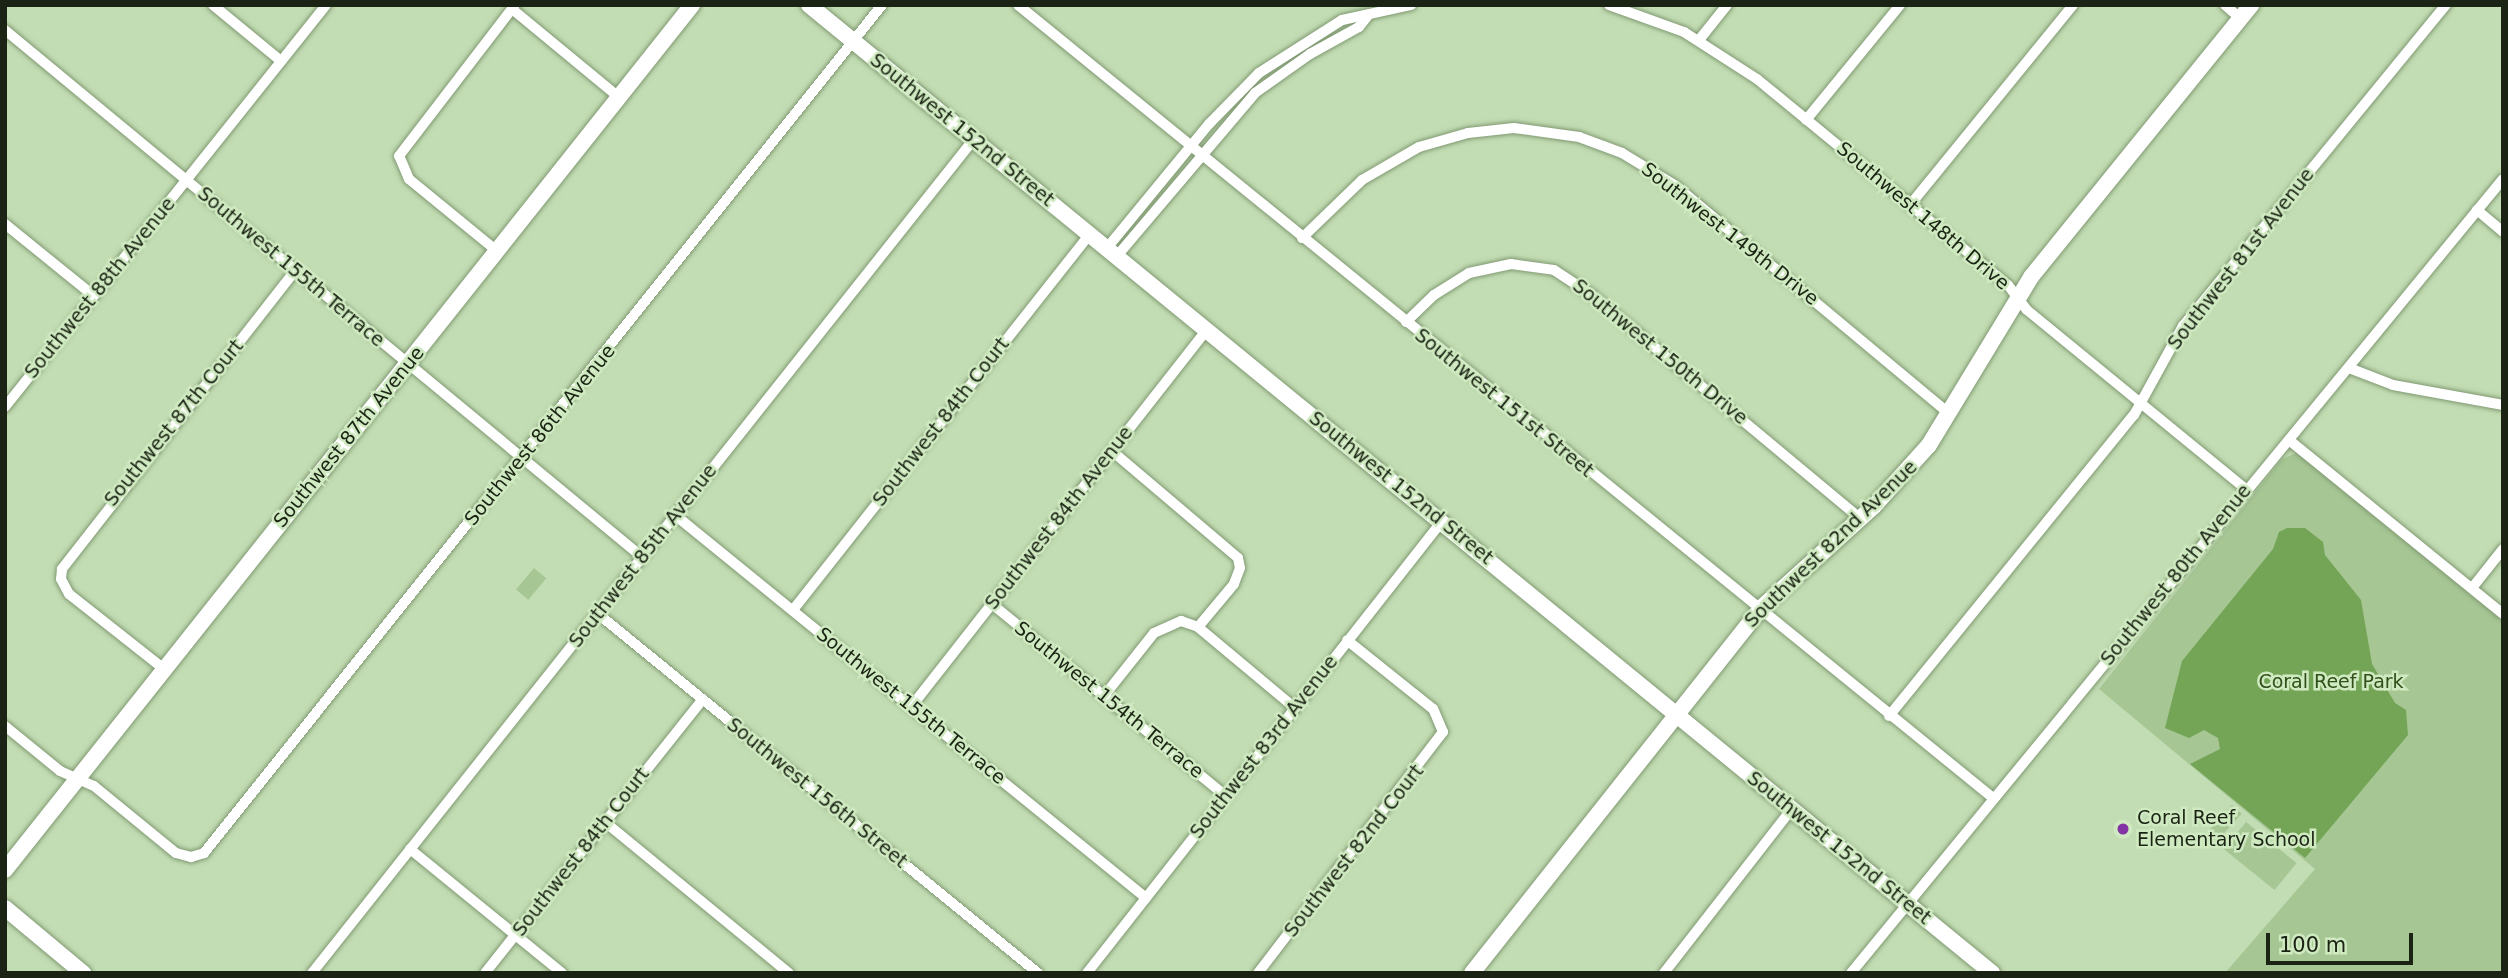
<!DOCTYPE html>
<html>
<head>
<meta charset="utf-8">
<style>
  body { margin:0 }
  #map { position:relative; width:2508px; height:978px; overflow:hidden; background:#c2dcb3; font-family:"DejaVu Sans",sans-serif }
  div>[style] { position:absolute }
  .green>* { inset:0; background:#a6c694; transform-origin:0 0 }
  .forest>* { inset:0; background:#74a556 }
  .roads { filter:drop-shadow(0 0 2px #819a73) drop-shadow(0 0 2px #819a73) }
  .street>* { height:10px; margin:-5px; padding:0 5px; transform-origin:5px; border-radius:5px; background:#fff }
  .secondary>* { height:16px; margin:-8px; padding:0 8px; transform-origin:8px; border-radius:8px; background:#fff }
  .dots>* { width:19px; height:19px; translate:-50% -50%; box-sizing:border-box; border:4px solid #cfe9c0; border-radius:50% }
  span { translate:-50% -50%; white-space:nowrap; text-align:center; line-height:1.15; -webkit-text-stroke:5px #cfe9c0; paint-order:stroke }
  .street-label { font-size:19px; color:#1a2314 }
  .park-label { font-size:19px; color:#305019 }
  .poi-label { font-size:19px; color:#1a2314 }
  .left { translate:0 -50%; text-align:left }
  .frame { position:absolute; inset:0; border:7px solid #1a2314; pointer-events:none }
  .scale { position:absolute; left:2266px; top:933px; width:147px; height:32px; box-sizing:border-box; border:4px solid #1a2314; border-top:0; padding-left:9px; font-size:21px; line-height:24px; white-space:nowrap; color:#1a2314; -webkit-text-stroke:5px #cfe9c0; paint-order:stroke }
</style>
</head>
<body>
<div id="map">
  <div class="green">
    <div style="clip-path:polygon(2299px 452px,2503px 620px,2503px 973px,2225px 973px,2315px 869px,2099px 689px,2282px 459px)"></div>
    <div style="left:534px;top:568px;width:16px;height:28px;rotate:40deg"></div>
    <div style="left:2232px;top:805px;width:13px;height:38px;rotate:42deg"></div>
    <div style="left:2246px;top:822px;width:65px;height:35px;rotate:39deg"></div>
  </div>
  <div class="forest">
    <div style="clip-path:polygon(2287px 528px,2305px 528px,2323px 542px,2325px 555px,2361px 600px,2372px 664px,2395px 703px,2406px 710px,2408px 735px,2305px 858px,2190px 764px,2220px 749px,2218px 738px,2204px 730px,2189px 738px,2165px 728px,2182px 661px,2273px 549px,2279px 532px)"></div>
  </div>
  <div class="roads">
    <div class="street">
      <div style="left:213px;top:5px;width:88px;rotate:39.5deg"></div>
      <div style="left:1018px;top:5px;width:1257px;rotate:39.12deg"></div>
      <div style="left:1609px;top:5px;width:80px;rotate:19.8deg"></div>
      <div style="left:1684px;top:32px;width:87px;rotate:32.8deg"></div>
      <div style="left:1757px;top:79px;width:325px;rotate:39.4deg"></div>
      <div style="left:2008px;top:285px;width:31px;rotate:53deg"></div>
      <div style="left:2027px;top:310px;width:283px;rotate:39.3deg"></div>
      <div style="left:2225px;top:5px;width:20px;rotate:41deg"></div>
      <div style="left:512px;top:9px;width:140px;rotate:39.5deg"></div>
      <div style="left:5px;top:30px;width:827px;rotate:39.6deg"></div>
      <div style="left:1699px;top:40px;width:45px;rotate:-51.3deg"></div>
      <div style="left:1806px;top:120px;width:149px;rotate:-50.7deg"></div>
      <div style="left:1910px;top:205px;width:258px;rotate:-50.8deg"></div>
      <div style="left:2477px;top:210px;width:34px;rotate:40deg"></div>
      <div style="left:5px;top:224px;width:114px;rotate:39deg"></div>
      <div style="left:1302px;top:238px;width:83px;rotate:-44deg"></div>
      <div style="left:1362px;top:180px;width:66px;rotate:-30.1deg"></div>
      <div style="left:1419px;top:147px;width:51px;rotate:-15.9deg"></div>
      <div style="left:1468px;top:133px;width:46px;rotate:-6.2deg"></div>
      <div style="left:1514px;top:128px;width:66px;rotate:7.9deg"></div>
      <div style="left:1579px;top:137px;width:46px;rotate:20.4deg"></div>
      <div style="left:1622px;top:153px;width:63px;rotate:31.4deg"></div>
      <div style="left:1676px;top:186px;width:356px;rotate:39.8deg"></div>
      <div style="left:1107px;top:248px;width:161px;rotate:-50.6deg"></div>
      <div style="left:1209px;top:124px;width:71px;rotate:-45.6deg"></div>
      <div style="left:1259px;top:73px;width:98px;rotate:-32.6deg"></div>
      <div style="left:1342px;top:20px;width:71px;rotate:-12.3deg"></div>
      <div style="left:497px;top:251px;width:114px;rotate:-140.7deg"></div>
      <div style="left:409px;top:179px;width:25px;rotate:-113deg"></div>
      <div style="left:399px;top:156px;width:190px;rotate:-52.5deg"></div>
      <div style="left:1117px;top:256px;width:214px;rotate:-49.7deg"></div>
      <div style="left:1255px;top:93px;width:67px;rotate:-35.3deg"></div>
      <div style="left:1310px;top:54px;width:56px;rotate:-28.9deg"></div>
      <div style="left:1359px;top:27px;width:16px;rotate:-52deg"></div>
      <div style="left:1406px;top:322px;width:39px;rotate:-44deg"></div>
      <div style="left:1434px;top:295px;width:41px;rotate:-32.2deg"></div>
      <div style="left:1469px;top:273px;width:43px;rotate:-12.1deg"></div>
      <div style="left:1511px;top:264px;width:43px;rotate:7.9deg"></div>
      <div style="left:1554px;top:270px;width:45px;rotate:33.3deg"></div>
      <div style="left:1592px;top:295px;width:349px;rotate:39.8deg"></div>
      <div style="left:2349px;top:368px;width:47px;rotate:21.1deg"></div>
      <div style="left:2393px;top:385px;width:112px;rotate:10.3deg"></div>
      <div style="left:5px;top:407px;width:514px;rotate:-51.39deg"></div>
      <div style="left:2289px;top:440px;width:276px;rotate:39.1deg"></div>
      <div style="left:1112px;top:451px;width:165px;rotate:40.3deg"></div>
      <div style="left:1238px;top:558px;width:10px;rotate:79deg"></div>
      <div style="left:1240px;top:568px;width:17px;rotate:111deg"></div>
      <div style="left:1234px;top:584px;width:56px;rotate:129.9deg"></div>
      <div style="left:675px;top:515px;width:607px;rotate:39.12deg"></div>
      <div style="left:2472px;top:588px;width:50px;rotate:-51.5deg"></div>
      <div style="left:992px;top:604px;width:303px;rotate:39.4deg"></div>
      <div style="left:793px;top:610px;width:479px;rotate:-51.7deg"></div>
      <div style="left:597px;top:613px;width:569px;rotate:39.23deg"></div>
      <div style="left:164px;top:669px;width:121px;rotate:-141.7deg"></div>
      <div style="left:69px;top:594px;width:17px;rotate:-118deg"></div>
      <div style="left:61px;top:579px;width:10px;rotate:-84deg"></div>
      <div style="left:62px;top:569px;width:378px;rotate:-52deg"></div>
      <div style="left:1104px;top:696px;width:80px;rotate:-51.6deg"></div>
      <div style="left:1154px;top:633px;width:30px;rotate:-24deg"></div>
      <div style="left:1181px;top:621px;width:18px;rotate:19deg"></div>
      <div style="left:1198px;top:627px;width:126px;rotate:39.9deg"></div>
      <div style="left:911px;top:707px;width:479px;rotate:-51.9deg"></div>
      <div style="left:1889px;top:716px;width:388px;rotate:-50.9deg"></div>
      <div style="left:2134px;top:415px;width:102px;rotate:-61.2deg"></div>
      <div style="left:2183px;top:326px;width:415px;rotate:-50.7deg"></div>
      <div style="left:5px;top:726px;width:71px;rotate:39.3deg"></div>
      <div style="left:60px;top:771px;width:37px;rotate:24deg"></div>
      <div style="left:94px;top:786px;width:106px;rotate:39.3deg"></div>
      <div style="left:176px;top:853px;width:16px;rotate:15deg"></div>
      <div style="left:191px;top:857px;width:14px;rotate:-17deg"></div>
      <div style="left:204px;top:853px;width:1086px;rotate:-51.36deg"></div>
      <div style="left:605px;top:822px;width:238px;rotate:39.4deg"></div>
      <div style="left:410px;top:849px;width:196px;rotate:39.2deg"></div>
      <div style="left:312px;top:973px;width:1065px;rotate:-51.56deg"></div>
      <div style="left:485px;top:973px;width:350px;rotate:-51.5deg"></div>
      <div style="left:1087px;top:973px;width:575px;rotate:-51.85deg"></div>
      <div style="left:1258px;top:973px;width:304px;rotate:-52.5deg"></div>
      <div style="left:1443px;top:732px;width:25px;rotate:-113deg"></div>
      <div style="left:1433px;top:709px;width:110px;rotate:-141.3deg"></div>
      <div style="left:1664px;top:973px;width:207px;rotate:-52.1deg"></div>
      <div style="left:1851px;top:973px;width:1027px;rotate:-50.61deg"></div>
    </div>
    <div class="secondary">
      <div style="left:809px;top:5px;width:1529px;rotate:39.29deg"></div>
      <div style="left:5px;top:870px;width:1105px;rotate:-51.54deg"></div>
      <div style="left:5px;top:908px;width:102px;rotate:39.8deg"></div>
      <div style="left:1472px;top:973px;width:464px;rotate:-51.6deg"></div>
      <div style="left:1760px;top:609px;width:154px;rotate:-42.1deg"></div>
      <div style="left:1874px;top:506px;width:82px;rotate:-48deg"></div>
      <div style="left:1929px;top:445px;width:197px;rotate:-58.7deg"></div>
      <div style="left:2031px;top:277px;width:350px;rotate:-51deg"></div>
    </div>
  </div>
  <div class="dots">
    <div style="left:2123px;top:829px;background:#8333a3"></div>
  </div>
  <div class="street-label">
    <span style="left:962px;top:130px;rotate:39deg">Southwest 152nd Street</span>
    <span style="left:1923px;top:216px;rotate:40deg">Southwest 148th Drive</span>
    <span style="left:1730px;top:234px;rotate:38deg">Southwest 149th Drive</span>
    <span style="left:2241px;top:259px;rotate:-52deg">Southwest 81st Avenue</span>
    <span style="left:291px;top:267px;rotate:40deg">Southwest 155th Terrace</span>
    <span style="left:100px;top:288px;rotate:-51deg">Southwest 88th Avenue</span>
    <span style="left:1660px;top:352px;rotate:39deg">Southwest 150th Drive</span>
    <span style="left:1504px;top:403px;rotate:39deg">Southwest 151st Street</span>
    <span style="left:941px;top:422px;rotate:-52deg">Southwest 84th Court</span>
    <span style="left:174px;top:423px;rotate:-51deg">Southwest 87th Court</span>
    <span style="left:540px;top:435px;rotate:-51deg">Southwest 86th Avenue</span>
    <span style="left:349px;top:437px;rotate:-51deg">Southwest 87th Avenue</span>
    <span style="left:1401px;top:488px;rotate:39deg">Southwest 152nd Street</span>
    <span style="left:1059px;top:518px;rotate:-52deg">Southwest 84th Avenue</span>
    <span style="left:1831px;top:544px;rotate:-44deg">Southwest 82nd Avenue</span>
    <span style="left:643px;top:556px;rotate:-52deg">Southwest 85th Avenue</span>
    <span style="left:2176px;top:575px;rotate:-51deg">Southwest 80th Avenue</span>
    <span style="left:1109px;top:700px;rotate:39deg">Southwest 154th Terrace</span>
    <span style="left:911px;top:706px;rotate:39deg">Southwest 155th Terrace</span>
    <span style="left:1264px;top:747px;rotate:-52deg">Southwest 83rd Avenue</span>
    <span style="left:817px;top:793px;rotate:39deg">Southwest 156th Street</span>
    <span style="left:1839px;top:848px;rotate:39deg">Southwest 152nd Street</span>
    <span style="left:1354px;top:851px;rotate:-52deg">Southwest 82nd Court</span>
    <span style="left:581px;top:852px;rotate:-52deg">Southwest 84th Court</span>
  </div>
  <div class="park-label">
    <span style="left:2331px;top:682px">Coral Reef Park</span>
  </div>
  <div class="poi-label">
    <span class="left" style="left:2137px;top:829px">Coral Reef<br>Elementary School</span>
  </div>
  <div class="frame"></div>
  <div class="scale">100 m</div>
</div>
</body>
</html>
